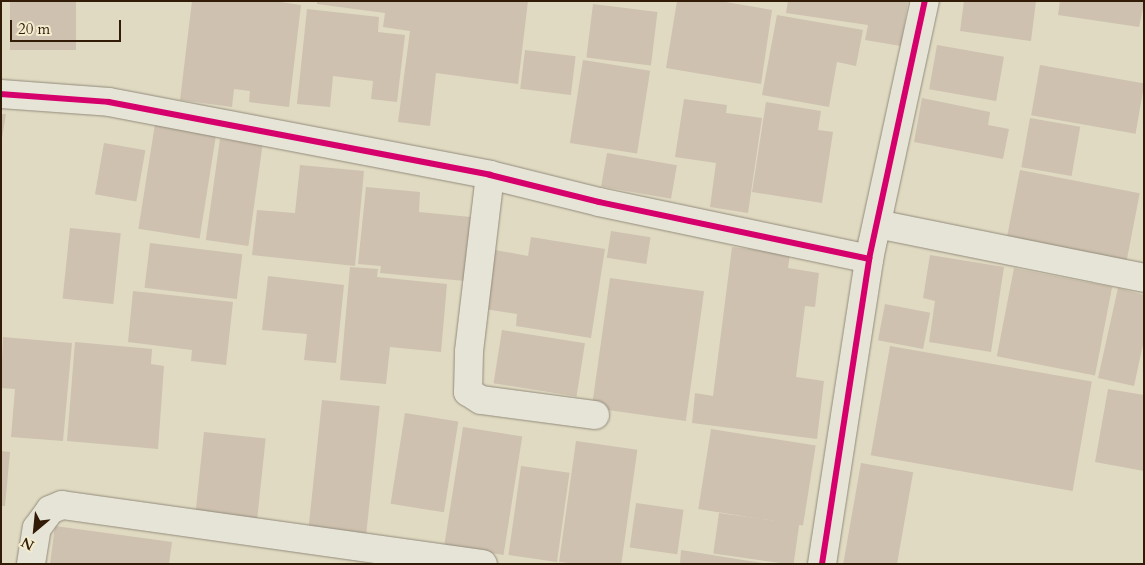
<!DOCTYPE html>
<html>
<head>
<meta charset="utf-8">
<style>
  body { margin:0 }
  #map { position:relative; width:1145px; height:565px; overflow:hidden; background:#e0dac2; font-family:Cardo,serif }
  div>[style] { position:absolute }
  .building>* { inset:0; background:#cec1af; transform-origin:0 0 }
  .roads { filter:drop-shadow(0 0 1px #928b7b) drop-shadow(0 0 1px #928b7b) }
  .minor>* { height:28px; margin:-14px; padding:0 14px; transform-origin:14px; border-radius:14px; background:#e6e3d7 }
  .cycleway>* { height:6px; margin:-3px; padding:0 3px; transform-origin:3px; border-radius:3px; background:#d6006c }
  span { translate:-50% -50%; white-space:nowrap; text-align:center; line-height:1.15; -webkit-text-stroke:4px #f3eccf; paint-order:stroke }
  .frame { position:absolute; inset:0; border:2px solid #321b07; pointer-events:none }
  .north { position:absolute; left:10px; top:505px; width:50px; height:50px; -webkit-text-stroke:4px #f3eccf; paint-order:stroke; rotate:208deg; font-size:14px; font-weight:700; line-height:20px; text-align:center; color:#321b07 }
  .north::after { content:''; display:block; margin:auto; width:18px; height:22px; background:#321b07; clip-path:polygon(50% 0,100% 100%,50% 72%,0 100%) }
  .scale { position:absolute; left:10px; top:20px; width:111px; height:22px; box-sizing:border-box; border:2px solid #321b07; border-top:0; padding-left:6px; font-size:15px; line-height:18px; white-space:nowrap; color:#321b07; -webkit-text-stroke:4px #f3eccf; paint-order:stroke }
</style>
</head>
<body>
<div id="map">
  <div class="building">
    <div style="left:10px;top:1px;width:66px;height:49px"></div>
    <div style="clip-path:polygon(192px 1px,274px 1px,301px 5px,289px 107px,249px 102px,250px 91px,234px 89px,232px 107px,180px 100px)"></div>
    <div style="clip-path:polygon(317px 1px,528px 1px,518px 84px,436px 73px,430px 126px,398px 122px,410px 31px,383px 27px,385px 13px,317px 4px)"></div>
    <div style="clip-path:polygon(677px 1px,720px 1px,772px 10px,761px 84px,666px 68px)"></div>
    <div style="clip-path:polygon(788px 1px,908px 1px,901px 46px,865px 40px,868px 25px,786px 13px)"></div>
    <div style="clip-path:polygon(964px 1px,1036px 1px,1031px 41px,960px 31px)"></div>
    <div style="clip-path:polygon(1060px 1px,1144px 1px,1144px 4px,1139px 27px,1058px 15px)"></div>
    <div style="left:593px;top:4px;width:65px;height:54px;rotate:7deg"></div>
    <div style="clip-path:polygon(307px 9px,379px 17px,378px 32px,405px 35px,397px 102px,371px 99px,373px 81px,333px 76px,330px 107px,297px 104px)"></div>
    <div style="clip-path:polygon(777px 15px,863px 30px,856px 66px,837px 62px,829px 107px,762px 95px)"></div>
    <div style="left:937px;top:45px;width:68px;height:45px;rotate:10deg"></div>
    <div style="left:525px;top:50px;width:51px;height:39px;rotate:7deg"></div>
    <div style="left:583px;top:60px;width:68px;height:84px;rotate:9deg"></div>
    <div style="left:1040px;top:65px;width:106px;height:51px;rotate:10deg"></div>
    <div style="clip-path:polygon(922px 98px,990px 112px,988px 125px,1009px 129px,1003px 159px,914px 142px)"></div>
    <div style="clip-path:polygon(684px 99px,727px 105px,726px 113px,762px 118px,748px 213px,710px 207px,716px 163px,675px 157px)"></div>
    <div style="clip-path:polygon(766px 102px,821px 111px,818px 130px,833px 132px,822px 203px,752px 192px)"></div>
    <div style="clip-path:polygon(1px 114px,6px 114px,2px 138px,1px 138px)"></div>
    <div style="left:1030px;top:118px;width:51px;height:50px;rotate:10deg"></div>
    <div style="left:155px;top:124px;width:62px;height:106px;rotate:9deg"></div>
    <div style="left:220px;top:139px;width:43px;height:102px;rotate:8deg"></div>
    <div style="left:104px;top:143px;width:42px;height:52px;rotate:10deg"></div>
    <div style="left:607px;top:153px;width:71px;height:34px;rotate:10deg"></div>
    <div style="clip-path:polygon(300px 165px,364px 171px,355px 266px,252px 255px,257px 210px,295px 213px)"></div>
    <div style="left:1020px;top:170px;width:122px;height:73px;rotate:11deg"></div>
    <div style="clip-path:polygon(366px 187px,420px 192px,419px 212px,471px 217px,465px 281px,380px 273px,381px 266px,358px 264px)"></div>
    <div style="left:70px;top:228px;width:51px;height:71px;rotate:6deg"></div>
    <div style="left:611px;top:231px;width:40px;height:27px;rotate:9deg"></div>
    <div style="clip-path:polygon(531px 237px,605px 249px,591px 338px,516px 326px,517px 314px,485px 309px,495px 250px,528px 256px)"></div>
    <div style="left:150px;top:243px;width:93px;height:45px;rotate:7deg"></div>
    <div style="clip-path:polygon(732px 247px,790px 254px,788px 268px,819px 273px,815px 307px,805px 306px,796px 377px,824px 381px,817px 439px,692px 423px,695px 393px,713px 396px)"></div>
    <div style="clip-path:polygon(930px 255px,1004px 267px,991px 352px,929px 342px,935px 301px,923px 298px)"></div>
    <div style="clip-path:polygon(350px 267px,378px 269px,377px 277px,447px 284px,441px 352px,390px 347px,386px 384px,340px 380px)"></div>
    <div style="left:1014px;top:268px;width:100px;height:90px;rotate:11deg"></div>
    <div style="clip-path:polygon(268px 276px,344px 285px,336px 363px,304px 360px,307px 334px,262px 330px)"></div>
    <div style="left:610px;top:278px;width:95px;height:131px;rotate:8deg"></div>
    <div style="clip-path:polygon(1118px 288px,1144px 295px,1144px 340px,1134px 386px,1098px 378px)"></div>
    <div style="clip-path:polygon(133px 291px,233px 302px,226px 365px,191px 361px,192px 350px,128px 342px)"></div>
    <div style="left:885px;top:304px;width:46px;height:37px;rotate:11deg"></div>
    <div style="left:502px;top:330px;width:84px;height:54px;rotate:9deg"></div>
    <div style="clip-path:polygon(3px 337px,72px 343px,63px 441px,11px 437px,15px 389px,1px 388px)"></div>
    <div style="clip-path:polygon(75px 342px,152px 349px,151px 364px,164px 366px,158px 449px,67px 441px)"></div>
    <div style="left:890px;top:346px;width:205px;height:111px;rotate:10deg"></div>
    <div style="clip-path:polygon(1108px 389px,1144px 395px,1144px 471px,1095px 462px)"></div>
    <div style="left:322px;top:400px;width:58px;height:130px;rotate:6deg"></div>
    <div style="left:405px;top:413px;width:54px;height:92px;rotate:9deg"></div>
    <div style="left:463px;top:427px;width:60px;height:120px;rotate:9deg"></div>
    <div style="left:711px;top:429px;width:106px;height:81px;rotate:9deg"></div>
    <div style="left:204px;top:432px;width:62px;height:84px;rotate:6deg"></div>
    <div style="left:576px;top:441px;width:62px;height:122px;rotate:8deg"></div>
    <div style="clip-path:polygon(1px 451px,10px 452px,5px 506px,1px 506px)"></div>
    <div style="left:861px;top:463px;width:53px;height:103px;rotate:10deg"></div>
    <div style="left:521px;top:466px;width:49px;height:90px;rotate:8deg"></div>
    <div style="left:636px;top:503px;width:48px;height:45px;rotate:8deg"></div>
    <div style="left:719px;top:513px;width:81px;height:41px;rotate:8deg"></div>
    <div style="clip-path:polygon(55px 526px,172px 542px,169px 564px,50px 564px)"></div>
    <div style="clip-path:polygon(681px 550px,762px 563px,762px 564px,680px 564px)"></div>
  </div>
  <div class="roads">
    <div class="minor">
      <div style="left:1px;top:94px;width:108px;rotate:4.2deg"></div>
      <div style="left:109px;top:102px;width:388px;rotate:10.8deg"></div>
      <div style="left:490px;top:175px;width:112px;rotate:13.9deg"></div>
      <div style="left:599px;top:202px;width:276px;rotate:11.9deg"></div>
      <div style="left:490px;top:175px;width:178px;rotate:96.8deg"></div>
      <div style="left:469px;top:352px;width:40px;rotate:91.4deg"></div>
      <div style="left:468px;top:392px;width:15px;rotate:32deg"></div>
      <div style="left:481px;top:400px;width:115px;rotate:7.5deg"></div>
      <div style="left:877px;top:224px;width:272px;rotate:11.4deg"></div>
      <div style="left:31px;top:564px;width:36px;rotate:-81deg"></div>
      <div style="left:37px;top:528px;width:22px;rotate:-54deg"></div>
      <div style="left:50px;top:510px;width:13px;rotate:-23deg"></div>
      <div style="left:62px;top:505px;width:425px;rotate:8deg"></div>
      <div style="left:822px;top:564px;width:309px;rotate:-81.2deg"></div>
      <div style="left:869px;top:259px;width:264px;rotate:-77.8deg"></div>
    </div>
  </div>
  <div class="cycleway">
    <div style="left:1px;top:94px;width:108px;rotate:4.2deg"></div>
    <div style="left:109px;top:102px;width:388px;rotate:10.8deg"></div>
    <div style="left:490px;top:175px;width:112px;rotate:13.9deg"></div>
    <div style="left:599px;top:202px;width:276px;rotate:11.9deg"></div>
    <div style="left:822px;top:564px;width:309px;rotate:-81.2deg"></div>
    <div style="left:869px;top:259px;width:264px;rotate:-77.8deg"></div>
  </div>
  <div class="frame"></div>
  <div class="north">N</div>
  <div class="scale">20 m</div>
</div>
</body>
</html>
